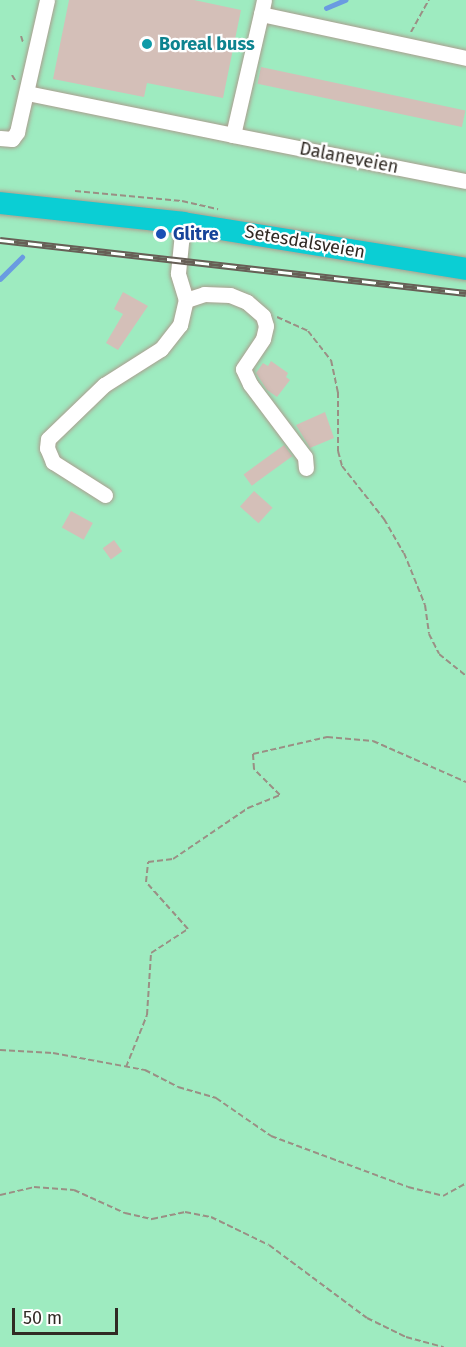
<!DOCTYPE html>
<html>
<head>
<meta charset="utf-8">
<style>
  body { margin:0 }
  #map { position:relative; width:466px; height:1347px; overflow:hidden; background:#f6e7d7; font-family:"Fira Sans",sans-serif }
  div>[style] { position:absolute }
  .green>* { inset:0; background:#9eebc0; transform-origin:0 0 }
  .stream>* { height:4.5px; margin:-2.25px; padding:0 2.25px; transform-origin:2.25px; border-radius:2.25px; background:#6a9be1 }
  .building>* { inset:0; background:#d4bfb8; transform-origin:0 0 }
  .path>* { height:2px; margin-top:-1px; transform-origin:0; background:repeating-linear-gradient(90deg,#9a8f84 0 6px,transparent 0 9px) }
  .roads { filter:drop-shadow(0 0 2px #ab9d8e) drop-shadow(0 0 2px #ab9d8e) }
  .minor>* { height:15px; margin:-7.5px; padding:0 7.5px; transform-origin:7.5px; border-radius:7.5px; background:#fff }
  .highway>* { height:22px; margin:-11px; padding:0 11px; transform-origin:11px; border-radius:11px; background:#0bced4 }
  .rail>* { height:7px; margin-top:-3.5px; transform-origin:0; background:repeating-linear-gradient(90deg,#fff 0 14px,#675f56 0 28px); box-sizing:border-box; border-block:2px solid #675f56 }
  .dots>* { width:16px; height:16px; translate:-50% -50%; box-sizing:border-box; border:3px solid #fff; border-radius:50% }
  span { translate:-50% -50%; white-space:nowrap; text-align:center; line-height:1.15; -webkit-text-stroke:4.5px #fff; paint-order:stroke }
  .culture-label { font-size:18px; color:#0d838f; font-weight:700 }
  .left { translate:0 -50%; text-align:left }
  .street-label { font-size:18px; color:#302a24 }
  .transit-label { font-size:18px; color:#164399; font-weight:700 }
  .scale { position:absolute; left:12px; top:1308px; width:106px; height:27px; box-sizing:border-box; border:3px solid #302a24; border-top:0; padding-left:8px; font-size:18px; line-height:21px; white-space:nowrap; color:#302a24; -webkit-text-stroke:4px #fff; paint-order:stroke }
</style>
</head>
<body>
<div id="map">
  <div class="green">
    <div style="left:0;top:0;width:466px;height:1347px"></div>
  </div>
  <div class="stream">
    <div style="left:326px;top:8px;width:21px;rotate:-23deg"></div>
    <div style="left:0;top:279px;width:31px;rotate:-45deg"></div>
  </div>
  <div class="building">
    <div style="clip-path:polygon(69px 0,194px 0,241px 10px,223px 98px,147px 83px,144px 97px,53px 79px)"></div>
    <div style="left:261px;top:67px;width:209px;height:17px;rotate:12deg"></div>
    <div style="clip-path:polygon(123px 292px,148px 306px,118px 350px,106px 343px,123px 314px,114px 309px)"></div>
    <div style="clip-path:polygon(271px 361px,288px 373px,286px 377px,290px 380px,277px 397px,267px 390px,256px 373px,263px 363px,268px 366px)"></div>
    <div style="clip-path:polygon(325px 412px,334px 438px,310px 448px,296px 425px)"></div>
    <div style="left:284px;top:445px;width:14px;height:50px;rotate:54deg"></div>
    <div style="left:254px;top:491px;width:25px;height:21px;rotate:42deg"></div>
    <div style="left:71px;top:511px;width:25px;height:19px;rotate:29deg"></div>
    <div style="left:114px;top:540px;width:14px;height:14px;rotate:54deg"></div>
  </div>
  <div class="path">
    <div style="left:411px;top:32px;width:37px;rotate:-61deg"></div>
    <div style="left:21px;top:36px;width:6px;rotate:72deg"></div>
    <div style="left:12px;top:75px;width:6px;rotate:59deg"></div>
    <div style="left:75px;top:191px;width:107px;rotate:5.3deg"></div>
    <div style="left:182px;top:201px;width:37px;rotate:13deg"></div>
    <div style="left:277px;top:317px;width:34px;rotate:24deg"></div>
    <div style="left:308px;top:331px;width:37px;rotate:52deg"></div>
    <div style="left:331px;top:360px;width:33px;rotate:78deg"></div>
    <div style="left:338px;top:392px;width:59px;rotate:90deg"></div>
    <div style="left:338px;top:451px;width:16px;rotate:75deg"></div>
    <div style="left:342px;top:466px;width:68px;rotate:51.6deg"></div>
    <div style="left:384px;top:519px;width:39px;rotate:60deg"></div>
    <div style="left:404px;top:553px;width:56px;rotate:68deg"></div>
    <div style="left:425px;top:605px;width:29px;rotate:82deg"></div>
    <div style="left:429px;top:634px;width:22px;rotate:63deg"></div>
    <div style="left:439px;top:654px;width:35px;rotate:39deg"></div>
    <div style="left:0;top:1050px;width:53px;rotate:3.2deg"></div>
    <div style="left:53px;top:1053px;width:94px;rotate:10.5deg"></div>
    <div style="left:145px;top:1070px;width:37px;rotate:27deg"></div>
    <div style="left:178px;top:1087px;width:40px;rotate:16deg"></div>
    <div style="left:216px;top:1098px;width:67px;rotate:34.6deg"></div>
    <div style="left:271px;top:1136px;width:146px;rotate:20.4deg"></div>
    <div style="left:408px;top:1187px;width:36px;rotate:14deg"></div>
    <div style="left:443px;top:1196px;width:26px;rotate:-29deg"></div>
    <div style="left:126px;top:1067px;width:56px;rotate:-68deg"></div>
    <div style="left:147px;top:1015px;width:62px;rotate:-86.3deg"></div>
    <div style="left:151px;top:953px;width:44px;rotate:-33deg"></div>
    <div style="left:188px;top:929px;width:63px;rotate:-131.8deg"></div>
    <div style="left:146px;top:882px;width:20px;rotate:-84deg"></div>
    <div style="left:148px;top:862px;width:25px;rotate:-7deg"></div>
    <div style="left:173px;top:859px;width:91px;rotate:-34.2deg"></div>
    <div style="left:248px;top:808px;width:35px;rotate:-22deg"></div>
    <div style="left:280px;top:795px;width:37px;rotate:-135deg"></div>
    <div style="left:254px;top:769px;width:15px;rotate:-94deg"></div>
    <div style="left:253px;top:754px;width:76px;rotate:-12.9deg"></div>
    <div style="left:327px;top:737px;width:46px;rotate:5deg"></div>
    <div style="left:373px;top:741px;width:102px;rotate:23.8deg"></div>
    <div style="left:0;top:1195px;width:35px;rotate:-13deg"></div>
    <div style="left:34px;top:1187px;width:40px;rotate:4.3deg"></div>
    <div style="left:74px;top:1190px;width:56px;rotate:24.3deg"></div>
    <div style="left:125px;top:1213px;width:28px;rotate:13deg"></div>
    <div style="left:152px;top:1219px;width:34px;rotate:-12deg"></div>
    <div style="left:185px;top:1212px;width:26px;rotate:11deg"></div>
    <div style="left:211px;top:1217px;width:64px;rotate:25.8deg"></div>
    <div style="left:269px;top:1245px;width:122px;rotate:36.7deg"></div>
    <div style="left:367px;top:1318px;width:43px;rotate:26deg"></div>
    <div style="left:406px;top:1337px;width:39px;rotate:15deg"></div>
  </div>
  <div class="roads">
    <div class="minor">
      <div style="left:264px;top:0;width:14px;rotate:102deg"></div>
      <div style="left:261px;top:14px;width:210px;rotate:12.1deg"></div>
      <div style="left:27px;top:93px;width:210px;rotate:11.5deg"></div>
      <div style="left:233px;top:135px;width:124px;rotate:-77deg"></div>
      <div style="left:233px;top:135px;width:237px;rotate:11.2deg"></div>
      <div style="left:0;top:138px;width:12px;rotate:5deg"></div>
      <div style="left:12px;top:139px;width:9px;rotate:-54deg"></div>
      <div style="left:17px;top:132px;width:135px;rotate:-77.2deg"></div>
      <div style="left:186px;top:300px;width:19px;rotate:-18deg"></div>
      <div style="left:204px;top:294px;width:26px;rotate:2deg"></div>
      <div style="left:230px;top:295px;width:18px;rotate:22deg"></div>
      <div style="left:247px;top:302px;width:21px;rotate:41deg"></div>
      <div style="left:263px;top:316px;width:10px;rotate:73deg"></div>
      <div style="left:266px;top:326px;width:13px;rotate:103deg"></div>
      <div style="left:263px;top:339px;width:36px;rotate:124deg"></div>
      <div style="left:243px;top:369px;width:17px;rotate:65deg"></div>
      <div style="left:250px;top:384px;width:91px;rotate:53deg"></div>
      <div style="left:305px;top:457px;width:11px;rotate:85deg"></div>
      <div style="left:105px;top:495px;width:62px;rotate:-147.6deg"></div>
      <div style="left:53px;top:462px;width:15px;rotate:-113deg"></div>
      <div style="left:47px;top:448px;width:9px;rotate:-84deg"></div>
      <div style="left:48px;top:439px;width:78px;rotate:-44deg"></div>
      <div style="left:104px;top:385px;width:67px;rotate:-32.3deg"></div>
      <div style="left:161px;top:349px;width:31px;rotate:-52deg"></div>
      <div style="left:180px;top:325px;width:26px;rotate:-77deg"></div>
      <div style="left:186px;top:300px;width:28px;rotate:-107deg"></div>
      <div style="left:178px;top:273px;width:50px;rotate:-84.3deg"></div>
    </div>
    <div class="highway">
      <div style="left:0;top:203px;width:184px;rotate:6.2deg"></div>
      <div style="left:183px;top:223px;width:287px;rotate:9.2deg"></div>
    </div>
  </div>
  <div class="rail">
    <div style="left:0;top:240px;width:469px;rotate:6.5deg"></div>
  </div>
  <div class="dots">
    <div style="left:147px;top:44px;background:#0f9aa8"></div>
    <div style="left:161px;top:234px;background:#1a4fb4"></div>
  </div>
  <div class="culture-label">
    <span class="left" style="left:159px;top:44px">Boreal buss</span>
  </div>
  <div class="street-label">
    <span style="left:349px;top:158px;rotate:11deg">Dalaneveien</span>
    <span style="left:305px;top:242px;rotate:10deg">Setesdalsveien</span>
  </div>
  <div class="transit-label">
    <span class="left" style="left:173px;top:234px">Glitre</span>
  </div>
  <div class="scale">50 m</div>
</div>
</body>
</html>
